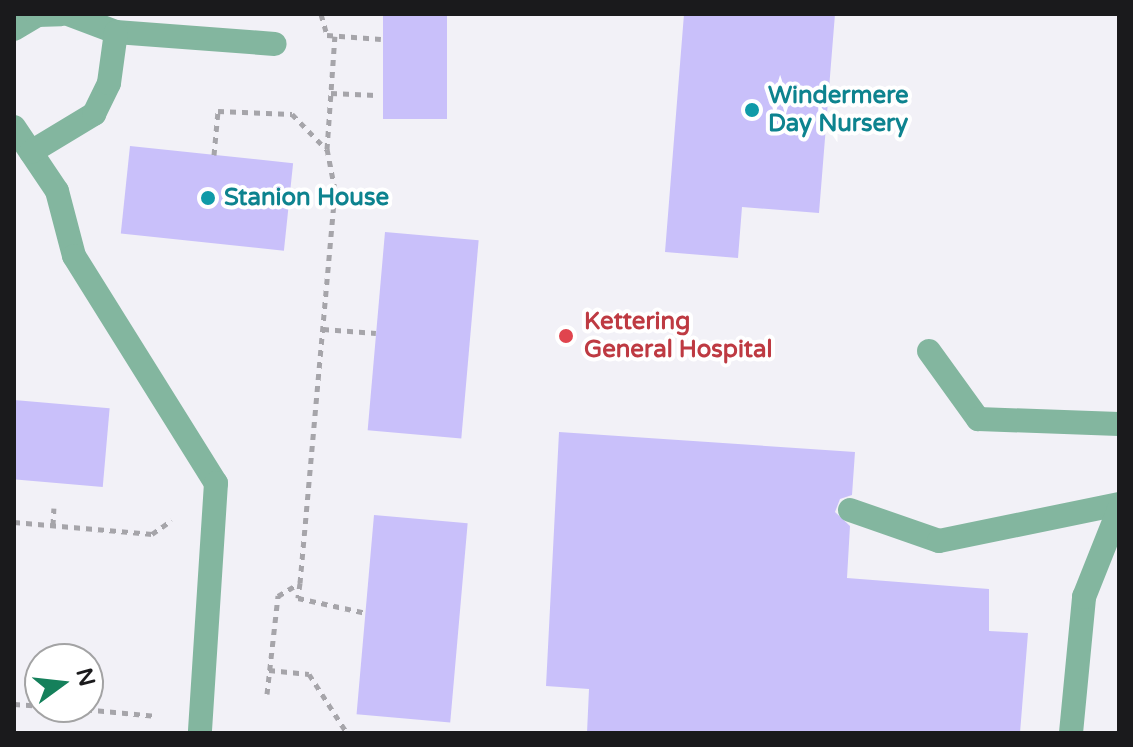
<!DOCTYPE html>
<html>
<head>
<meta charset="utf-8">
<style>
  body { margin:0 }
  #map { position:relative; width:1133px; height:747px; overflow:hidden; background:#f2f1f7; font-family:"Varela Round",sans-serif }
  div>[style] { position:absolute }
  .building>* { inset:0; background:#c9c0fa; transform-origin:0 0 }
  .path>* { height:5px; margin-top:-2.5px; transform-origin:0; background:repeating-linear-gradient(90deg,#a6a5aa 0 6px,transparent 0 12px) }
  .minor>* { height:24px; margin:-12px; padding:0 12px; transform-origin:12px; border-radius:12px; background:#83b69f }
  .dots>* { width:22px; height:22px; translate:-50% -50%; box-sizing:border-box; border:4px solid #fff; border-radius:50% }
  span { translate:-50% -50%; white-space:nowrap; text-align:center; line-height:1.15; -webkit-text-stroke:8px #fff; paint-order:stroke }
  .culture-label { font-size:24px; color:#0d838f; font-weight:700 }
  .left { translate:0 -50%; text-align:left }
  .health-label { font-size:24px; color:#be3a42; font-weight:700 }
  .frame { position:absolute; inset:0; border:16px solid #1a1a1c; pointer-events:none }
  .north { position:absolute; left:24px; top:643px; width:80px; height:80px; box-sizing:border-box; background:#fff; border:2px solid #a3a3a4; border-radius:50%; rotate:75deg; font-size:22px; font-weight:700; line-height:32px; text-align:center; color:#1a1a1c }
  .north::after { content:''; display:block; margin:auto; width:28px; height:36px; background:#15805b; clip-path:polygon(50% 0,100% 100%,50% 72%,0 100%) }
</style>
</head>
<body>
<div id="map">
  <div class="building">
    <div style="left:383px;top:14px;width:64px;height:105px"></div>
    <div style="clip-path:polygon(684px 14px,835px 14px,819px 213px,742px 207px,738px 258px,665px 252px)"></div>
    <div style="left:130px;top:146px;width:164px;height:88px;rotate:6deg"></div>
    <div style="left:385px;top:232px;width:94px;height:199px;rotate:5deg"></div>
    <div style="left:14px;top:400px;width:96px;height:79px;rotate:5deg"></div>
    <div style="clip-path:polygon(559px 432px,855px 452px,852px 495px,840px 499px,835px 512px,850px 526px,847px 578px,989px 589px,989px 631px,1028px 633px,1020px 733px,587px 733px,589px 689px,546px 686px)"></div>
    <div style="left:374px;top:515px;width:94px;height:200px;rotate:5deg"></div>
  </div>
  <div class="path">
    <div style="left:321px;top:14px;width:22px;rotate:74deg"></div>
    <div style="left:327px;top:35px;width:54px;rotate:4.2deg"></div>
    <div style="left:331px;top:93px;width:45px;rotate:2.5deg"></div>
    <div style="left:214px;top:155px;width:44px;rotate:-84.8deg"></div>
    <div style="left:218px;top:111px;width:74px;rotate:2.3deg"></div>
    <div style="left:292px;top:114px;width:49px;rotate:45.8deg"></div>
    <div style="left:323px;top:329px;width:53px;rotate:4.3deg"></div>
    <div style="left:14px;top:522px;width:139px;rotate:5deg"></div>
    <div style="left:152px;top:534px;width:24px;rotate:-35deg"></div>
    <div style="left:53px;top:525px;width:17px;rotate:-87deg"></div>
    <div style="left:300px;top:583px;width:15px;rotate:98deg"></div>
    <div style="left:298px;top:598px;width:70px;rotate:12.4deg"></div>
    <div style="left:269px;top:670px;width:40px;rotate:5.7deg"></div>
    <div style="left:309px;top:674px;width:70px;rotate:57.2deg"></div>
    <div style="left:267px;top:694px;width:99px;rotate:-83.6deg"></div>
    <div style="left:278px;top:596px;width:26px;rotate:-31deg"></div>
    <div style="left:300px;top:583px;width:395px;rotate:-84.9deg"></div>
    <div style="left:335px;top:190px;width:42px;rotate:-101deg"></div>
    <div style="left:327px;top:149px;width:113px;rotate:-86deg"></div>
    <div style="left:14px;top:704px;width:26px;rotate:4deg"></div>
    <div style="left:62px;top:707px;width:95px;rotate:5.4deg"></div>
  </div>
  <div class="minor">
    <div style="left:68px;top:14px;width:51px;rotate:20.6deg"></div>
    <div style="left:116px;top:32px;width:159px;rotate:4.3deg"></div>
    <div style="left:14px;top:29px;width:27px;rotate:-31deg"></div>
    <div style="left:37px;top:15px;width:24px;rotate:-2deg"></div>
    <div style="left:14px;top:127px;width:77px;rotate:56.1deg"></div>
    <div style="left:57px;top:191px;width:67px;rotate:75.3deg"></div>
    <div style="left:74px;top:256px;width:268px;rotate:58deg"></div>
    <div style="left:216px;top:483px;width:251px;rotate:93.7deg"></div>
    <div style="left:31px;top:152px;width:74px;rotate:-31.1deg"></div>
    <div style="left:94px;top:114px;width:34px;rotate:-64deg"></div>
    <div style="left:109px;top:83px;width:51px;rotate:-82.2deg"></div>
    <div style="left:929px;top:351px;width:84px;rotate:54.2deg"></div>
    <div style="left:978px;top:419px;width:141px;rotate:2deg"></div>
    <div style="left:850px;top:510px;width:94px;rotate:19.2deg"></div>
    <div style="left:939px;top:541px;width:184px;rotate:-11.6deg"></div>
    <div style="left:1071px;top:733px;width:137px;rotate:-84.5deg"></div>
    <div style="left:1084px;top:597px;width:95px;rotate:-68.3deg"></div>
  </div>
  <div class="dots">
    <div style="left:752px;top:110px;background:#0f9aa8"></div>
    <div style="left:208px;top:198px;background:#0f9aa8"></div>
    <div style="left:566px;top:336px;background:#e0444e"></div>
  </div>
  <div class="culture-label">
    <span class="left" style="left:768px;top:110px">Windermere<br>Day Nursery</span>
    <span class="left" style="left:224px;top:198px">Stanion House</span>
  </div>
  <div class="health-label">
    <span class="left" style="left:584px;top:336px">Kettering<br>General Hospital</span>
  </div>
  <div class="frame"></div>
  <div class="north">N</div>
</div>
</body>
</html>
